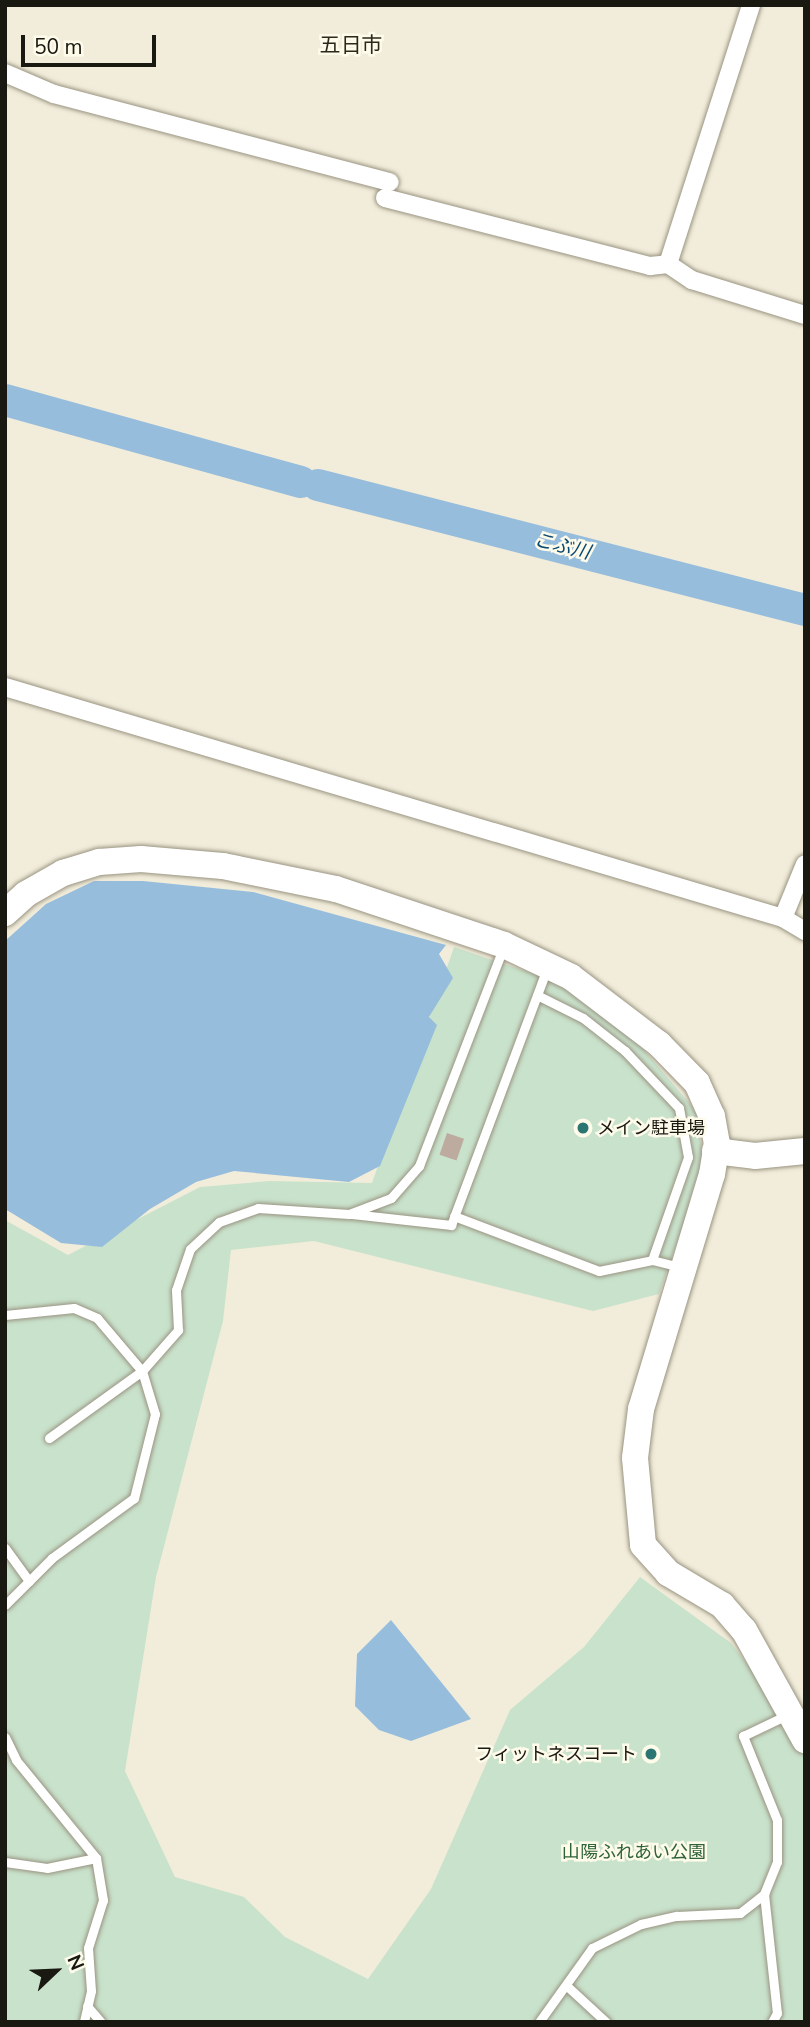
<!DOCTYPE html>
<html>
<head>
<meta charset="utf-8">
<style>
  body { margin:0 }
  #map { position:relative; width:810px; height:2027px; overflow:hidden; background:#f2edda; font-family:"Nunito Sans","Noto Sans JP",sans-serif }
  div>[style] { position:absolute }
  .green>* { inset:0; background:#c9e2cb }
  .water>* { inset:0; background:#97bddd }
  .river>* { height:32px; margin:-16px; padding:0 16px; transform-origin:16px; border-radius:16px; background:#97bddd }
  .building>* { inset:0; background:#bdaba0; transform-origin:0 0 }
  .roads { filter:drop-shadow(0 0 2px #999482) drop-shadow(0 0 2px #999482) }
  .lane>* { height:9px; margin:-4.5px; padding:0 4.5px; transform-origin:4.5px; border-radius:4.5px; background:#fff }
  .street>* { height:18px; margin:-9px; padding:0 9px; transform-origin:9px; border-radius:9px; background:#fff }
  .secondary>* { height:26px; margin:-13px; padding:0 13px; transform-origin:13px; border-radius:13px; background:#fff }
  .dots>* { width:19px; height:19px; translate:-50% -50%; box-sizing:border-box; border:4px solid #fefbeb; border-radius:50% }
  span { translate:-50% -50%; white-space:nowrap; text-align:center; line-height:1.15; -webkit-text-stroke:5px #fefbeb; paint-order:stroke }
  .poi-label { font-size:18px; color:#191811 }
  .left { translate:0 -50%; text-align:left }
  .right { translate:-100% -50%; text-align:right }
  .park-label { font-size:18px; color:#2e6337 }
  .water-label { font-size:19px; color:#0a4a72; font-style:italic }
  .quarter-label { font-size:21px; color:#2d291a }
  .frame { position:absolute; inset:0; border:7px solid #191811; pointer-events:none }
  .north { position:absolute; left:21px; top:1936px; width:70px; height:70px; -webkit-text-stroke:5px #fefbeb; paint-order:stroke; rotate:67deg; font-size:19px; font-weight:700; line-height:28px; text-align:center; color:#191811 }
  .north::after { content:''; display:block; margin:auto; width:24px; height:32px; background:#191811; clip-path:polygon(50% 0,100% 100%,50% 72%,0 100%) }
  .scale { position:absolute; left:21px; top:35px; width:135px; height:32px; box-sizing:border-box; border:4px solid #191811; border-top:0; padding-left:9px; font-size:21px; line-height:24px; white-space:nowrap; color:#191811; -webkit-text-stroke:5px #fefbeb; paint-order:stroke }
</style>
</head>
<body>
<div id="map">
  <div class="green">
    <div style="clip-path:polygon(454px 947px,540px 976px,579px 996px,638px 1043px,696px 1111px,704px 1165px,659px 1294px,593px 1311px,314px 1241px,231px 1250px,223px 1321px,156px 1577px,125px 1771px,175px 1877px,244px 1897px,285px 1937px,368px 1979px,431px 1889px,510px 1710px,584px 1647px,640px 1577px,731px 1643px,774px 1700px,805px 1756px,805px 2022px,5px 2022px,5px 1220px,68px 1255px,200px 1187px,269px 1181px,372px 1183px)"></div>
  </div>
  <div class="water">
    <div style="clip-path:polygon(94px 881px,143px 881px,253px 892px,446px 945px,439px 954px,453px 978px,429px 1017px,437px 1025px,380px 1166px,349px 1182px,234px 1171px,196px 1182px,150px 1209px,102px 1247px,61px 1243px,5px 1209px,5px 941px,46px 904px)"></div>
    <div style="clip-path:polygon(391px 1620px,471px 1719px,411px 1741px,379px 1730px,355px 1706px,357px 1654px)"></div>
  </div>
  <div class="river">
    <div style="left:5px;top:400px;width:307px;rotate:15.5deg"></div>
    <div style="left:318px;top:485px;width:503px;rotate:14.4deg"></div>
  </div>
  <div class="building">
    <div style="left:447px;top:1133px;width:18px;height:23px;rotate:19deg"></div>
  </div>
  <div class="roads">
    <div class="lane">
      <div style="left:352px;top:1214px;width:100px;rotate:6.3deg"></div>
      <div style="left:451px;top:1225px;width:274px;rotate:-69.5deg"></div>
      <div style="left:454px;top:1216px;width:155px;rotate:20.8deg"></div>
      <div style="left:599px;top:1271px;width:54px;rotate:-11.7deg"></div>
      <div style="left:652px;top:1260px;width:109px;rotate:-70.7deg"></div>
      <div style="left:688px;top:1157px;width:50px;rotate:-100.4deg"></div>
      <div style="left:679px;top:1108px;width:79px;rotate:-133.5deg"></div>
      <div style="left:625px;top:1051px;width:53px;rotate:-141.8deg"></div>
      <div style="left:583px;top:1018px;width:51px;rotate:-153.4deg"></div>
      <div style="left:652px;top:1260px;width:30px;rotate:14deg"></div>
      <div style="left:5px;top:1315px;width:69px;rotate:-5.8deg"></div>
      <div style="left:74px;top:1308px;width:25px;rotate:23deg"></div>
      <div style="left:97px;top:1318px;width:70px;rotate:49.7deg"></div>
      <div style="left:142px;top:1371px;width:45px;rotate:73.2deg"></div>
      <div style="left:155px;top:1414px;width:87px;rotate:104deg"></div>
      <div style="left:134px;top:1498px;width:102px;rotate:143.8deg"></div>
      <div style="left:52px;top:1558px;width:66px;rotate:135deg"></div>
      <div style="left:49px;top:1438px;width:115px;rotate:-35.8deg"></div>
      <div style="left:142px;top:1371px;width:55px;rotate:-48.7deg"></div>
      <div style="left:178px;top:1330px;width:40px;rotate:-92.9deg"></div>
      <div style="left:176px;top:1290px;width:43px;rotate:-71.1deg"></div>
      <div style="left:190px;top:1249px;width:40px;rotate:-43deg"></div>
      <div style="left:219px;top:1222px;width:41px;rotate:-19.7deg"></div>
      <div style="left:258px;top:1208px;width:91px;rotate:3.8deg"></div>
      <div style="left:349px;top:1214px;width:45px;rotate:-20.9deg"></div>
      <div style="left:391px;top:1198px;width:43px;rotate:-48.8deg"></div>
      <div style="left:419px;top:1166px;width:236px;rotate:-68.9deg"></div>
      <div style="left:5px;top:1548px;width:41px;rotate:54deg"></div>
      <div style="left:5px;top:1737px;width:25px;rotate:64deg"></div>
      <div style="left:16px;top:1760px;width:127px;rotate:50.8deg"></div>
      <div style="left:96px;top:1858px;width:43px;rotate:80.5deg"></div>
      <div style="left:103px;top:1900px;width:50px;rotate:107.4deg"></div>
      <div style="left:88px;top:1948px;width:43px;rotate:86deg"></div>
      <div style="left:91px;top:1991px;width:32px;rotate:103deg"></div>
      <div style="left:5px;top:1862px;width:42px;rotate:8.1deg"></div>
      <div style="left:47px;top:1868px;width:50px;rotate:-11.5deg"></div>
      <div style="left:764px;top:1894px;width:120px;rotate:83.8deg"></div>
      <div style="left:777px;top:2013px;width:10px;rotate:119deg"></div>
      <div style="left:568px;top:1987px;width:52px;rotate:42.6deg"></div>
      <div style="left:87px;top:2006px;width:21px;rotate:49deg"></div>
      <div style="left:539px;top:2022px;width:91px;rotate:-54.4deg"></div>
      <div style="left:592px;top:1948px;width:55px;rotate:-26.1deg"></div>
      <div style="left:641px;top:1924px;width:37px;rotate:-13deg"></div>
      <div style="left:677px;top:1916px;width:63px;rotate:-2.7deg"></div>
      <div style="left:740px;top:1913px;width:31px;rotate:-38deg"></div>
      <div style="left:764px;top:1894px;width:35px;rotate:-68deg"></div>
      <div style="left:777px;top:1862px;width:42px;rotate:-90deg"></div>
      <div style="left:777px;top:1820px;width:91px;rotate:-112deg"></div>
      <div style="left:743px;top:1736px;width:51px;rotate:-25.6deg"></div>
    </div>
    <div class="street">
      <div style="left:5px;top:73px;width:53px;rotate:23.2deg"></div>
      <div style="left:54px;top:94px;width:347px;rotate:14.7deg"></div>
      <div style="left:385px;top:198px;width:274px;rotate:14.4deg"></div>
      <div style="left:650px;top:266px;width:18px;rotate:-6deg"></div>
      <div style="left:668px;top:264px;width:29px;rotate:34deg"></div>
      <div style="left:692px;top:280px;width:118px;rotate:17.2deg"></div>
      <div style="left:668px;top:264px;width:272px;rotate:-72.2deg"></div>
      <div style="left:5px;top:687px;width:812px;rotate:16.54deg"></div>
      <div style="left:783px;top:918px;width:26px;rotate:31deg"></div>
      <div style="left:783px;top:918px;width:58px;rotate:-67.8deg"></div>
    </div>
    <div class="secondary">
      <div style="left:5px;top:913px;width:28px;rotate:-42deg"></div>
      <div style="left:26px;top:894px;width:43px;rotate:-29.6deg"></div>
      <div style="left:63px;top:873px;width:38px;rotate:-17deg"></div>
      <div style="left:99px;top:862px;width:42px;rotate:-4.1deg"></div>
      <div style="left:141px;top:859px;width:82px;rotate:4.9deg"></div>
      <div style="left:223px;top:866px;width:115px;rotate:11.5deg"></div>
      <div style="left:336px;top:889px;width:177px;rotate:18.4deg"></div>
      <div style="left:504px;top:945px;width:74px;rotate:25.5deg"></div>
      <div style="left:571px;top:977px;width:111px;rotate:37.3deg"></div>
      <div style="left:659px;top:1044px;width:54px;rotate:45.7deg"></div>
      <div style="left:697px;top:1083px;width:36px;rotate:66deg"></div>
      <div style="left:712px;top:1116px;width:27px;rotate:80deg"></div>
      <div style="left:717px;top:1143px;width:31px;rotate:99deg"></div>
      <div style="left:712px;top:1174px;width:245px;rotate:106.8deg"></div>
      <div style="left:641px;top:1409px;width:49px;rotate:97deg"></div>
      <div style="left:635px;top:1458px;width:87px;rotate:84.7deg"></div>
      <div style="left:643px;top:1545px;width:38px;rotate:48deg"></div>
      <div style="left:668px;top:1573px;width:63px;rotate:30.7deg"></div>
      <div style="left:722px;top:1605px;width:33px;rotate:49deg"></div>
      <div style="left:744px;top:1630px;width:126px;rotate:61deg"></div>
      <div style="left:715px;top:1151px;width:40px;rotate:7.1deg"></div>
      <div style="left:755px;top:1156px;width:50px;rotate:-5.7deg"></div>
    </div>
  </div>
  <div class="dots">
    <div style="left:583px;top:1128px;background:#2b7572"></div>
    <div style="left:651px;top:1754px;background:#2b7572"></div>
  </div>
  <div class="poi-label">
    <span class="left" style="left:597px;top:1128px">メイン駐車場</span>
    <span class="right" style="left:637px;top:1754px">フィットネスコート</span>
  </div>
  <div class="park-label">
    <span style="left:634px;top:1852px">山陽ふれあい公園</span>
  </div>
  <div class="water-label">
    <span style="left:562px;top:547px;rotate:14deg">こぶ川</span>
  </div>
  <div class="quarter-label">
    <span style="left:351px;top:45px">五日市</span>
  </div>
  <div class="frame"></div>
  <div class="north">N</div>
  <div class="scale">50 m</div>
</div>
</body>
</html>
